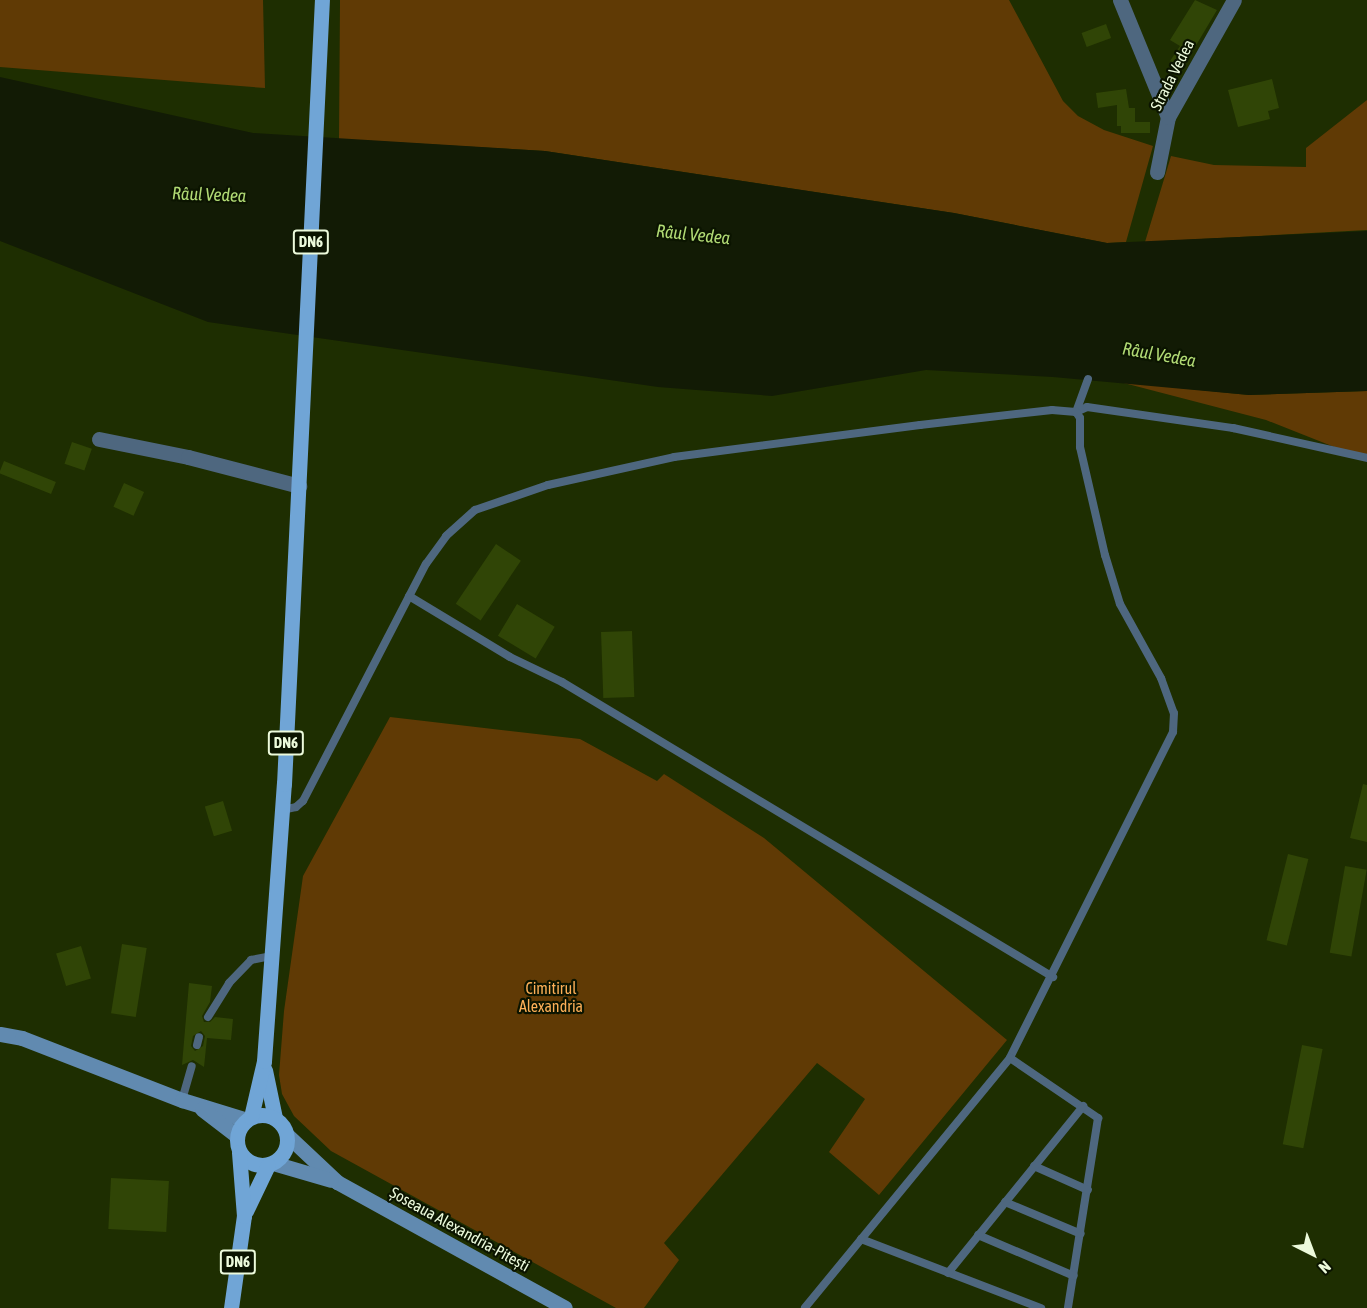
<!DOCTYPE html>
<html>
<head>
<meta charset="utf-8">
<style>
  body { margin:0 }
  #map { position:relative; width:1367px; height:1308px; overflow:hidden; background:#1e2e01; font-family:"Asap Condensed",sans-serif }
  div>[style] { position:absolute }
  .green>* { inset:0; background:#603a05 }
  .water>* { inset:0; background:#121b05 }
  .building>* { inset:0; background:#304506; transform-origin:0 0 }
  .service>* { height:8px; margin:-4px; padding:0 4px; transform-origin:4px; border-radius:4px; background:#4e677f }
  .minor>* { height:15px; margin:-7.5px; padding:0 7.5px; transform-origin:7.5px; border-radius:7.5px; background:#4e677f }
  .secondary>* { height:15px; margin:-7.5px; padding:0 7.5px; transform-origin:7.5px; border-radius:7.5px; background:#618ab0 }
  .primary>* { height:15px; margin:-7.5px; padding:0 7.5px; transform-origin:7.5px; border-radius:7.5px; background:#70a5d6 }
  .primary>.ring { margin:-7.5px; padding:0; box-sizing:content-box; background:none; border:15px solid #70a5d6; border-radius:50% }
  span { translate:-50% -50%; white-space:nowrap; text-align:center; line-height:1.15; -webkit-text-stroke:4.5px #0b1400; paint-order:stroke }
  .shield-label span { padding:2px 4px; background:#0b1400; border:2px solid; border-radius:4px; -webkit-text-stroke-width:0 }
  .shield-label { font-size:15px; color:#ecfadb; font-weight:700 }
  .street-label { font-size:16px; color:#ecfadb }
  .park-label { font-size:16px; color:#fdaf57 }
  .water-label { font-size:18px; color:#b1da74; font-style:italic }
  .north { position:absolute; left:1283px; top:1224px; width:60px; height:60px; -webkit-text-stroke:4px #0b1400; paint-order:stroke; rotate:138deg; font-size:16px; font-weight:700; line-height:24px; text-align:center; color:#ecfadb }
  .north::after { content:''; display:block; margin:auto; width:21px; height:27px; background:#ecfadb; clip-path:polygon(50% 0,100% 100%,50% 72%,0 100%) }
</style>
</head>
<body>
<div id="map">
  <div class="green">
    <div style="clip-path:polygon(0 0,263px 0,265px 88px,0 67px)"></div>
    <div style="clip-path:polygon(340px 0,1009px 0,1063px 101px,1078px 116px,1104px 130px,1153px 146px,1126px 242px,1107px 243px,954px 213px,545px 151px,339px 139px)"></div>
    <div style="clip-path:polygon(1367px 100px,1367px 230px,1145px 242px,1171px 156px,1214px 165px,1306px 167px,1306px 148px)"></div>
    <div style="clip-path:polygon(1120px 382px,1249px 395px,1367px 391px,1367px 460px,1266px 420px)"></div>
    <div style="clip-path:polygon(390px 717px,580px 739px,657px 781px,664px 774px,764px 838px,1007px 1040px,879px 1195px,829px 1152px,865px 1099px,817px 1063px,664px 1243px,679px 1260px,644px 1308px,616px 1308px,331px 1151px,294px 1116px,282px 1094px,279px 1075px,284px 1011px,303px 876px)"></div>
  </div>
  <div class="water">
    <div style="clip-path:polygon(0 77px,253px 133px,545px 151px,954px 213px,1107px 243px,1367px 231px,1367px 391px,1249px 395px,1053px 377px,926px 370px,772px 396px,658px 387px,208px 322px,0 241px)"></div>
  </div>
  <div class="building">
    <div style="clip-path:polygon(1195px 0,1217px 10px,1182px 69px,1170px 61px,1180px 46px,1170px 40px)"></div>
    <div style="left:1106px;top:24px;width:15px;height:26px;rotate:70deg"></div>
    <div style="clip-path:polygon(1272px 79px,1279px 108px,1268px 111px,1270px 119px,1238px 127px,1228px 90px)"></div>
    <div style="clip-path:polygon(1126px 89px,1129px 108px,1135px 108px,1135px 122px,1150px 122px,1150px 133px,1121px 133px,1121px 126px,1117px 126px,1117px 105px,1098px 108px,1096px 93px)"></div>
    <div style="left:72px;top:442px;width:21px;height:23px;rotate:19deg"></div>
    <div style="left:4px;top:461px;width:56px;height:13px;rotate:22deg"></div>
    <div style="left:124px;top:483px;width:22px;height:26px;rotate:24deg"></div>
    <div style="left:496px;top:544px;width:30px;height:72px;rotate:34deg"></div>
    <div style="left:517px;top:604px;width:44px;height:37px;rotate:31deg"></div>
    <div style="left:632px;top:631px;width:66px;height:31px;rotate:88deg"></div>
    <div style="clip-path:polygon(1363px 784px,1367px 785px,1367px 842px,1350px 838px)"></div>
    <div style="left:223px;top:801px;width:31px;height:19px;rotate:73deg"></div>
    <div style="left:1288px;top:854px;width:21px;height:89px;rotate:14deg"></div>
    <div style="left:1345px;top:866px;width:22px;height:88px;rotate:10deg"></div>
    <div style="left:122px;top:944px;width:25px;height:70px;rotate:9deg"></div>
    <div style="left:81px;top:946px;width:34px;height:26px;rotate:73deg"></div>
    <div style="clip-path:polygon(evenodd,189px 983px,212px 986px,210px 1002px,202px 1016px,204px 1022px,210px 1022px,215px 1017px,233px 1019px,231px 1040px,207px 1038px,204px 1067px,193px 1060px,182px 1065px,189px 983px,201px 1031px,205px 1036px,203px 1046px,195px 1051px,191px 1046px,193px 1036px,201px 1031px)"></div>
    <div style="left:1302px;top:1045px;width:21px;height:101px;rotate:11deg"></div>
    <div style="left:111px;top:1178px;width:58px;height:51px;rotate:3deg"></div>
  </div>
  <div class="service">
    <div style="left:1076px;top:412px;width:12px;rotate:-24deg"></div>
    <div style="left:1087px;top:407px;width:148px;rotate:8.2deg"></div>
    <div style="left:1233px;top:428px;width:137px;rotate:12.6deg"></div>
    <div style="left:1076px;top:412px;width:35px;rotate:-70deg"></div>
    <div style="left:409px;top:596px;width:118px;rotate:31.1deg"></div>
    <div style="left:510px;top:657px;width:58px;rotate:25.7deg"></div>
    <div style="left:562px;top:682px;width:573px;rotate:31deg"></div>
    <div style="left:282px;top:810px;width:14px;rotate:-12deg"></div>
    <div style="left:296px;top:807px;width:9px;rotate:-41deg"></div>
    <div style="left:303px;top:801px;width:267px;rotate:-62.6deg"></div>
    <div style="left:426px;top:564px;width:34px;rotate:-54deg"></div>
    <div style="left:446px;top:536px;width:39px;rotate:-42deg"></div>
    <div style="left:475px;top:510px;width:77px;rotate:-18.9deg"></div>
    <div style="left:548px;top:485px;width:129px;rotate:-12.5deg"></div>
    <div style="left:674px;top:457px;width:248px;rotate:-7.4deg"></div>
    <div style="left:920px;top:425px;width:133px;rotate:-6.5deg"></div>
    <div style="left:1052px;top:410px;width:24px;rotate:5deg"></div>
    <div style="left:1076px;top:412px;width:7px;rotate:56deg"></div>
    <div style="left:1080px;top:418px;width:29px;rotate:90deg"></div>
    <div style="left:1080px;top:447px;width:111px;rotate:77deg"></div>
    <div style="left:1105px;top:555px;width:51px;rotate:73deg"></div>
    <div style="left:1120px;top:604px;width:85px;rotate:61deg"></div>
    <div style="left:1161px;top:678px;width:37px;rotate:70deg"></div>
    <div style="left:1174px;top:713px;width:19px;rotate:93deg"></div>
    <div style="left:1173px;top:732px;width:364px;rotate:116.6deg"></div>
    <div style="left:1010px;top:1058px;width:323px;rotate:129.4deg"></div>
    <div style="left:208px;top:1017px;width:40px;rotate:-58deg"></div>
    <div style="left:229px;top:983px;width:32px;rotate:-46deg"></div>
    <div style="left:251px;top:960px;width:20px;rotate:-11deg"></div>
    <div style="left:197px;top:1045px;width:8px;rotate:-76deg"></div>
    <div style="left:1010px;top:1058px;width:107px;rotate:34.3deg"></div>
    <div style="left:1098px;top:1118px;width:192px;rotate:99deg"></div>
    <div style="left:182px;top:1100px;width:35px;rotate:-74deg"></div>
    <div style="left:1034px;top:1166px;width:59px;rotate:24deg"></div>
    <div style="left:1005px;top:1202px;width:82px;rotate:22.8deg"></div>
    <div style="left:978px;top:1235px;width:104px;rotate:23.1deg"></div>
    <div style="left:861px;top:1239px;width:193px;rotate:21deg"></div>
    <div style="left:948px;top:1273px;width:215px;rotate:-51deg"></div>
  </div>
  <div class="minor">
    <div style="left:1120px;top:0;width:126px;rotate:67.7deg"></div>
    <div style="left:1157px;top:172px;width:56px;rotate:-78.7deg"></div>
    <div style="left:1168px;top:117px;width:134px;rotate:-60.6deg"></div>
    <div style="left:99px;top:439px;width:91px;rotate:11.4deg"></div>
    <div style="left:188px;top:457px;width:115px;rotate:14.6deg"></div>
  </div>
  <div class="secondary">
    <div style="left:0;top:1034px;width:22px;rotate:10deg"></div>
    <div style="left:22px;top:1038px;width:172px;rotate:21.2deg"></div>
    <div style="left:182px;top:1100px;width:68px;rotate:17.1deg"></div>
    <div style="left:202px;top:1109px;width:44px;rotate:37.6deg"></div>
    <div style="left:287px;top:1135px;width:69px;rotate:43.2deg"></div>
    <div style="left:337px;top:1182px;width:260px;rotate:28.9deg"></div>
    <div style="left:273px;top:1163px;width:60px;rotate:16.3deg"></div>
  </div>
  <div class="primary">
    <div style="left:265px;top:1070px;width:49px;rotate:78.2deg"></div>
    <div class="ring" style="left:237px;top:1115px;width:35px;height:35px"></div>
    <div style="left:251px;top:1117px;width:57px;rotate:-76.9deg"></div>
    <div style="left:264px;top:1061px;width:278px;rotate:-85.9deg"></div>
    <div style="left:284px;top:784px;width:785px;rotate:-87.23deg"></div>
    <div style="left:246px;top:1211px;width:51px;rotate:-64.4deg"></div>
    <div style="left:231px;top:1308px;width:93px;rotate:-82deg"></div>
    <div style="left:244px;top:1216px;width:64px;rotate:-94.5deg"></div>
  </div>
  <div class="shield-label">
    <span style="left:311px;top:242px">DN6</span>
    <span style="left:286px;top:743px">DN6</span>
    <span style="left:238px;top:1262px">DN6</span>
  </div>
  <div class="street-label">
    <span style="left:1172px;top:75px;rotate:-63deg">Strada Vedea</span>
    <span style="left:460px;top:1229px;rotate:29deg">Șoseaua Alexandria-Pitești</span>
  </div>
  <div class="park-label">
    <span style="left:551px;top:997px">Cimitirul<br>Alexandria</span>
  </div>
  <div class="water-label">
    <span style="left:209px;top:195px;rotate:2deg">Râul Vedea</span>
    <span style="left:693px;top:235px;rotate:6deg">Râul Vedea</span>
    <span style="left:1159px;top:355px;rotate:10deg">Râul Vedea</span>
  </div>
  <div class="north">N</div>
</div>
</body>
</html>
